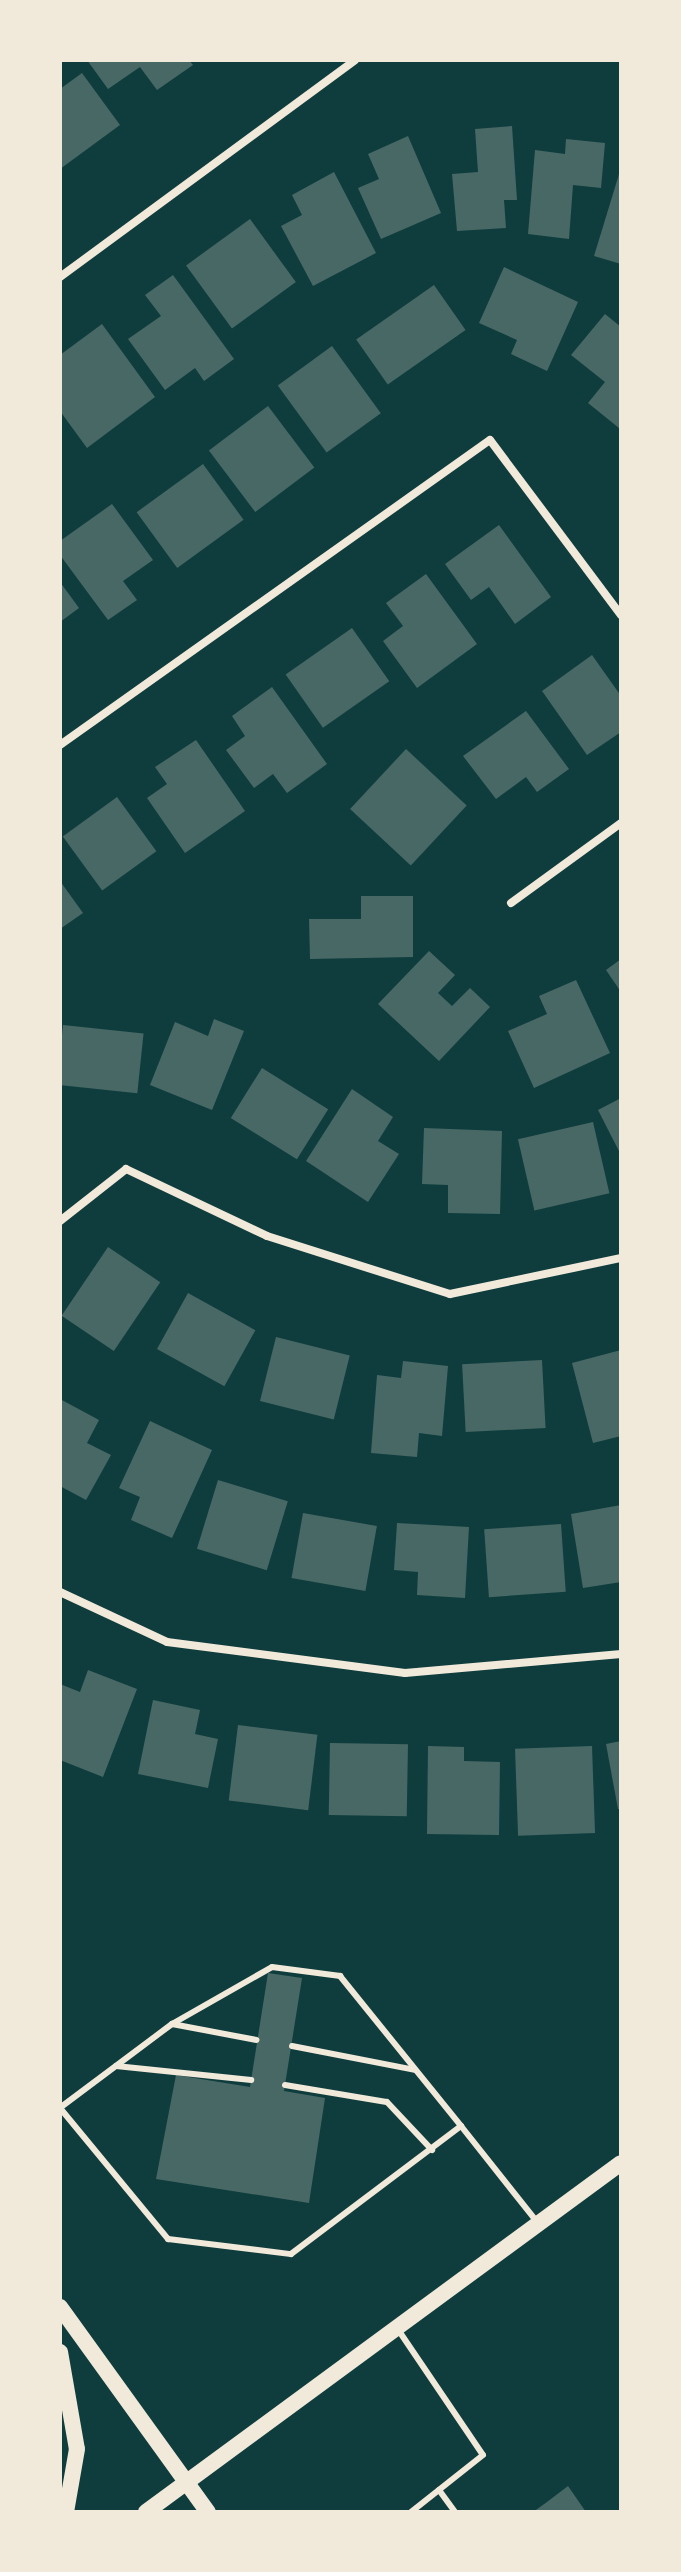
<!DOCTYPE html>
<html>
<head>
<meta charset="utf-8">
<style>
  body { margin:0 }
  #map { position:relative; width:681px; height:2572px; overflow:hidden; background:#0f3d3e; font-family:"Space Grotesk",sans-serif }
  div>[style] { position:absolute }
  .building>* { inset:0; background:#486865; transform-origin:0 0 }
  .service>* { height:6px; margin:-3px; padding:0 3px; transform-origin:3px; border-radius:3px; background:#f1e9da }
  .minor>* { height:8px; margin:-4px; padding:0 4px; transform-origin:4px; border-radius:4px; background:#f1e9da }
  .secondary>* { height:16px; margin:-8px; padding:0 8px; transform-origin:8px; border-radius:8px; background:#f1e9da }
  span { translate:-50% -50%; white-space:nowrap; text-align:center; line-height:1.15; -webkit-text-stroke:8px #f1e9da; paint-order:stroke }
  .frame { position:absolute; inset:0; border:62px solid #f1e9da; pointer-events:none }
</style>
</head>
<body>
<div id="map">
  <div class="building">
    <div style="clip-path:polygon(87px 60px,189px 60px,193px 65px,157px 90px,140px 67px,108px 89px)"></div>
    <div style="clip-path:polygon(82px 73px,120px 125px,60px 169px,60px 89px)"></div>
    <div style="clip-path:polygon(512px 126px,517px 200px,504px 200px,506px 228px,457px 231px,452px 174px,478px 172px,475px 129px)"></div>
    <div style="clip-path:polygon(408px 136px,441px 213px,381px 239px,358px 188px,379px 179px,368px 154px)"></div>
    <div style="clip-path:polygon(566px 139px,605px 143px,601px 188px,573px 185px,569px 239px,528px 234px,535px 150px,565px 154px)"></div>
    <div style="clip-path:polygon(620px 171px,621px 171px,621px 264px,594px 256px)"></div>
    <div style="clip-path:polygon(334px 172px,376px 253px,313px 286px,281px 226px,302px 215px,292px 195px)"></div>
    <div style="left:250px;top:219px;width:78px;height:79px;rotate:54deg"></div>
    <div style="clip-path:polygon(504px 267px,578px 302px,547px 371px,511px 354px,517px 340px,479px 323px)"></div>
    <div style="clip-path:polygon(173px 275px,234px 359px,204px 381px,195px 368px,165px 390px,128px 339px,161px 316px,145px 295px)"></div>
    <div style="left:434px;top:285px;width:55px;height:95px;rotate:55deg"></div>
    <div style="clip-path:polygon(605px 314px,621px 327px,619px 428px,588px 403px,605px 382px,571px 355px)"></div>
    <div style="clip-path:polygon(102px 324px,155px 397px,87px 448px,60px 411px,60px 355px)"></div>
    <div style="left:332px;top:346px;width:83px;height:67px;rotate:54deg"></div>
    <div style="left:268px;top:406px;width:77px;height:74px;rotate:53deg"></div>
    <div style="left:203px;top:464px;width:69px;height:82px;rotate:54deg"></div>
    <div style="clip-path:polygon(112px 504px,153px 560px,123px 581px,137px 600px,108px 620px,60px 555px,60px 541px)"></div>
    <div style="clip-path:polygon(499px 525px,551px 597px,515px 624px,489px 587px,471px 600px,445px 564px)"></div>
    <div style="clip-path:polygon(426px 574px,477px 644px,417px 688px,383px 641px,403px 626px,386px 603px)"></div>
    <div style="clip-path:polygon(60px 582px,79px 608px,60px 622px)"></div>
    <div style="left:352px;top:628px;width:65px;height:81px;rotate:55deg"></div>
    <div style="clip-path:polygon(592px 655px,621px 696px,621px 732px,587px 755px,542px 691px)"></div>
    <div style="clip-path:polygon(272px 687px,327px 764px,287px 793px,273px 774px,254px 788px,226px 750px,245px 736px,232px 716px)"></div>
    <div style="clip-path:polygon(526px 711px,569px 769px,537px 792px,526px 777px,496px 799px,463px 756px)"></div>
    <div style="clip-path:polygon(196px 740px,245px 811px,185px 853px,147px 798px,167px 784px,155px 767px)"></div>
    <div style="left:406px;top:749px;width:83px;height:82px;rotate:43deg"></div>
    <div style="left:117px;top:797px;width:67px;height:67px;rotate:54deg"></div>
    <div style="clip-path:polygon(60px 881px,83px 913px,60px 929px)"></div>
    <div style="clip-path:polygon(361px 896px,413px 896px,413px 957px,310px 959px,309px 919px,361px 919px)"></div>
    <div style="clip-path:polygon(429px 951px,455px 975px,438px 993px,452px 1006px,470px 988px,490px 1007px,439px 1061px,378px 1004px)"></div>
    <div style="clip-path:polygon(621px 959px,621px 992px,606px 970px)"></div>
    <div style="clip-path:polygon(576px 980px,610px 1053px,534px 1088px,508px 1031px,547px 1014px,539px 996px)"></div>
    <div style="clip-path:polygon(214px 1019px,244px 1031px,212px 1110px,150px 1085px,175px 1022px,208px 1036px)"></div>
    <div style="left:63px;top:1025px;width:81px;height:60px;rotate:6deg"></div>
    <div style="left:262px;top:1068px;width:78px;height:59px;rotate:32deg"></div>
    <div style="clip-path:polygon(352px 1089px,393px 1117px,378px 1141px,399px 1154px,368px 1202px,306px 1161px)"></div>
    <div style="clip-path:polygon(621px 1098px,621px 1155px,598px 1110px)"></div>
    <div style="left:593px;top:1122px;width:73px;height:77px;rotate:77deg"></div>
    <div style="clip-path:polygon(424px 1128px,502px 1131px,500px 1214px,448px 1213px,448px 1185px,422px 1184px)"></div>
    <div style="left:108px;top:1247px;width:63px;height:83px;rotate:34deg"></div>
    <div style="left:188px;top:1293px;width:77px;height:64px;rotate:29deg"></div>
    <div style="left:276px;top:1337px;width:76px;height:66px;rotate:14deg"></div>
    <div style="clip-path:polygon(621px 1350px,621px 1436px,593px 1443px,572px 1363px)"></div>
    <div style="left:542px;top:1360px;width:68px;height:80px;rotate:87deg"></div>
    <div style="clip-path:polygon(403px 1361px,448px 1366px,442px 1436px,419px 1433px,417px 1457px,371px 1453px,377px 1375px,401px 1378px)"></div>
    <div style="clip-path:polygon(60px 1399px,99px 1420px,87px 1443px,111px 1455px,86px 1500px,60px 1486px)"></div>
    <div style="clip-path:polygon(150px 1421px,212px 1450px,172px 1538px,131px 1520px,140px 1497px,119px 1488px)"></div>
    <div style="left:218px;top:1480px;width:73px;height:72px;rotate:17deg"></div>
    <div style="clip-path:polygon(621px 1505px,621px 1582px,583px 1588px,571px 1514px)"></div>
    <div style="left:303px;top:1513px;width:75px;height:66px;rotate:10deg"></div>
    <div style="clip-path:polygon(397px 1523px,469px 1527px,465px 1598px,417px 1595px,418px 1572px,394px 1570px)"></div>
    <div style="left:561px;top:1524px;width:68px;height:77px;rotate:86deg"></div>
    <div style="clip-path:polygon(88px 1670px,137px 1689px,103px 1777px,60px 1760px,60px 1684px,80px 1692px)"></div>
    <div style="clip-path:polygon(153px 1700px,200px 1710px,195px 1734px,218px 1739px,208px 1788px,138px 1774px)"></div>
    <div style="left:238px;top:1725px;width:80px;height:76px;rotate:7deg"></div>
    <div style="clip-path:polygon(621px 1741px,621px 1809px,618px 1809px,606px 1744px)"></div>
    <div style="left:330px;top:1743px;width:78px;height:72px;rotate:1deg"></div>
    <div style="clip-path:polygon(428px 1746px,464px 1747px,464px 1761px,500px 1762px,499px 1835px,427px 1834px)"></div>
    <div style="left:592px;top:1746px;width:87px;height:77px;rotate:88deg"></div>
    <div style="clip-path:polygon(268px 1973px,302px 1978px,284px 2091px,325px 2098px,309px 2203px,156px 2179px,176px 2075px,250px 2087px)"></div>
    <div style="clip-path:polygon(568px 2486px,586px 2512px,533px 2512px,547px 2502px)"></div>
  </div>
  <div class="service">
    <div style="left:172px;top:2024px;width:86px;rotate:10.7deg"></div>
    <div style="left:292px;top:2046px;width:125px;rotate:11deg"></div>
    <div style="left:116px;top:2066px;width:136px;rotate:5.9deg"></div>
    <div style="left:285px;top:2085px;width:103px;rotate:9.5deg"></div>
    <div style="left:387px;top:2102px;width:66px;rotate:46.8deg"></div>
    <div style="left:61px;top:2107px;width:139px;rotate:-36.8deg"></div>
    <div style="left:172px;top:2024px;width:115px;rotate:-29.7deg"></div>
    <div style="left:272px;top:1967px;width:69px;rotate:7.5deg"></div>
    <div style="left:340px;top:1976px;width:193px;rotate:51.1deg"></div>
    <div style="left:60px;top:2108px;width:170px;rotate:50.5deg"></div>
    <div style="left:168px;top:2239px;width:124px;rotate:7deg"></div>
    <div style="left:291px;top:2254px;width:213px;rotate:-37deg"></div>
    <div style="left:461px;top:2126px;width:124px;rotate:51.6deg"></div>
    <div style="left:397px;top:2328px;width:153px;rotate:55.9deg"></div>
    <div style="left:483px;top:2455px;width:92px;rotate:141.6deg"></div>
    <div style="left:439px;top:2490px;width:27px;rotate:54deg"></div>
  </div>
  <div class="minor">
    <div style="left:60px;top:277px;width:366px;rotate:-36.3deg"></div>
    <div style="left:60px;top:745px;width:527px;rotate:-35.35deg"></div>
    <div style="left:490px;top:440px;width:219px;rotate:53.2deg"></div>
    <div style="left:511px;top:903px;width:136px;rotate:-36deg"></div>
    <div style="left:60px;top:1221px;width:84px;rotate:-38.2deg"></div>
    <div style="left:126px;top:1169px;width:156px;rotate:25.4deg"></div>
    <div style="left:267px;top:1236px;width:192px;rotate:17.6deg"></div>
    <div style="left:450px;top:1294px;width:175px;rotate:-11.9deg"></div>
    <div style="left:60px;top:1592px;width:118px;rotate:25deg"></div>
    <div style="left:167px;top:1642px;width:240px;rotate:7.4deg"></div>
    <div style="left:405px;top:1673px;width:217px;rotate:-5deg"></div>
  </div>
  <div class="secondary">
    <div style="left:60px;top:2307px;width:253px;rotate:54.2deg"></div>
    <div style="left:60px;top:2352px;width:98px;rotate:80.1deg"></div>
    <div style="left:77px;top:2449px;width:64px;rotate:99.9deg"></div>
    <div style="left:146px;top:2512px;width:589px;rotate:-36.31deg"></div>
  </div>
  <div class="frame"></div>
</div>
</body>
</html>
